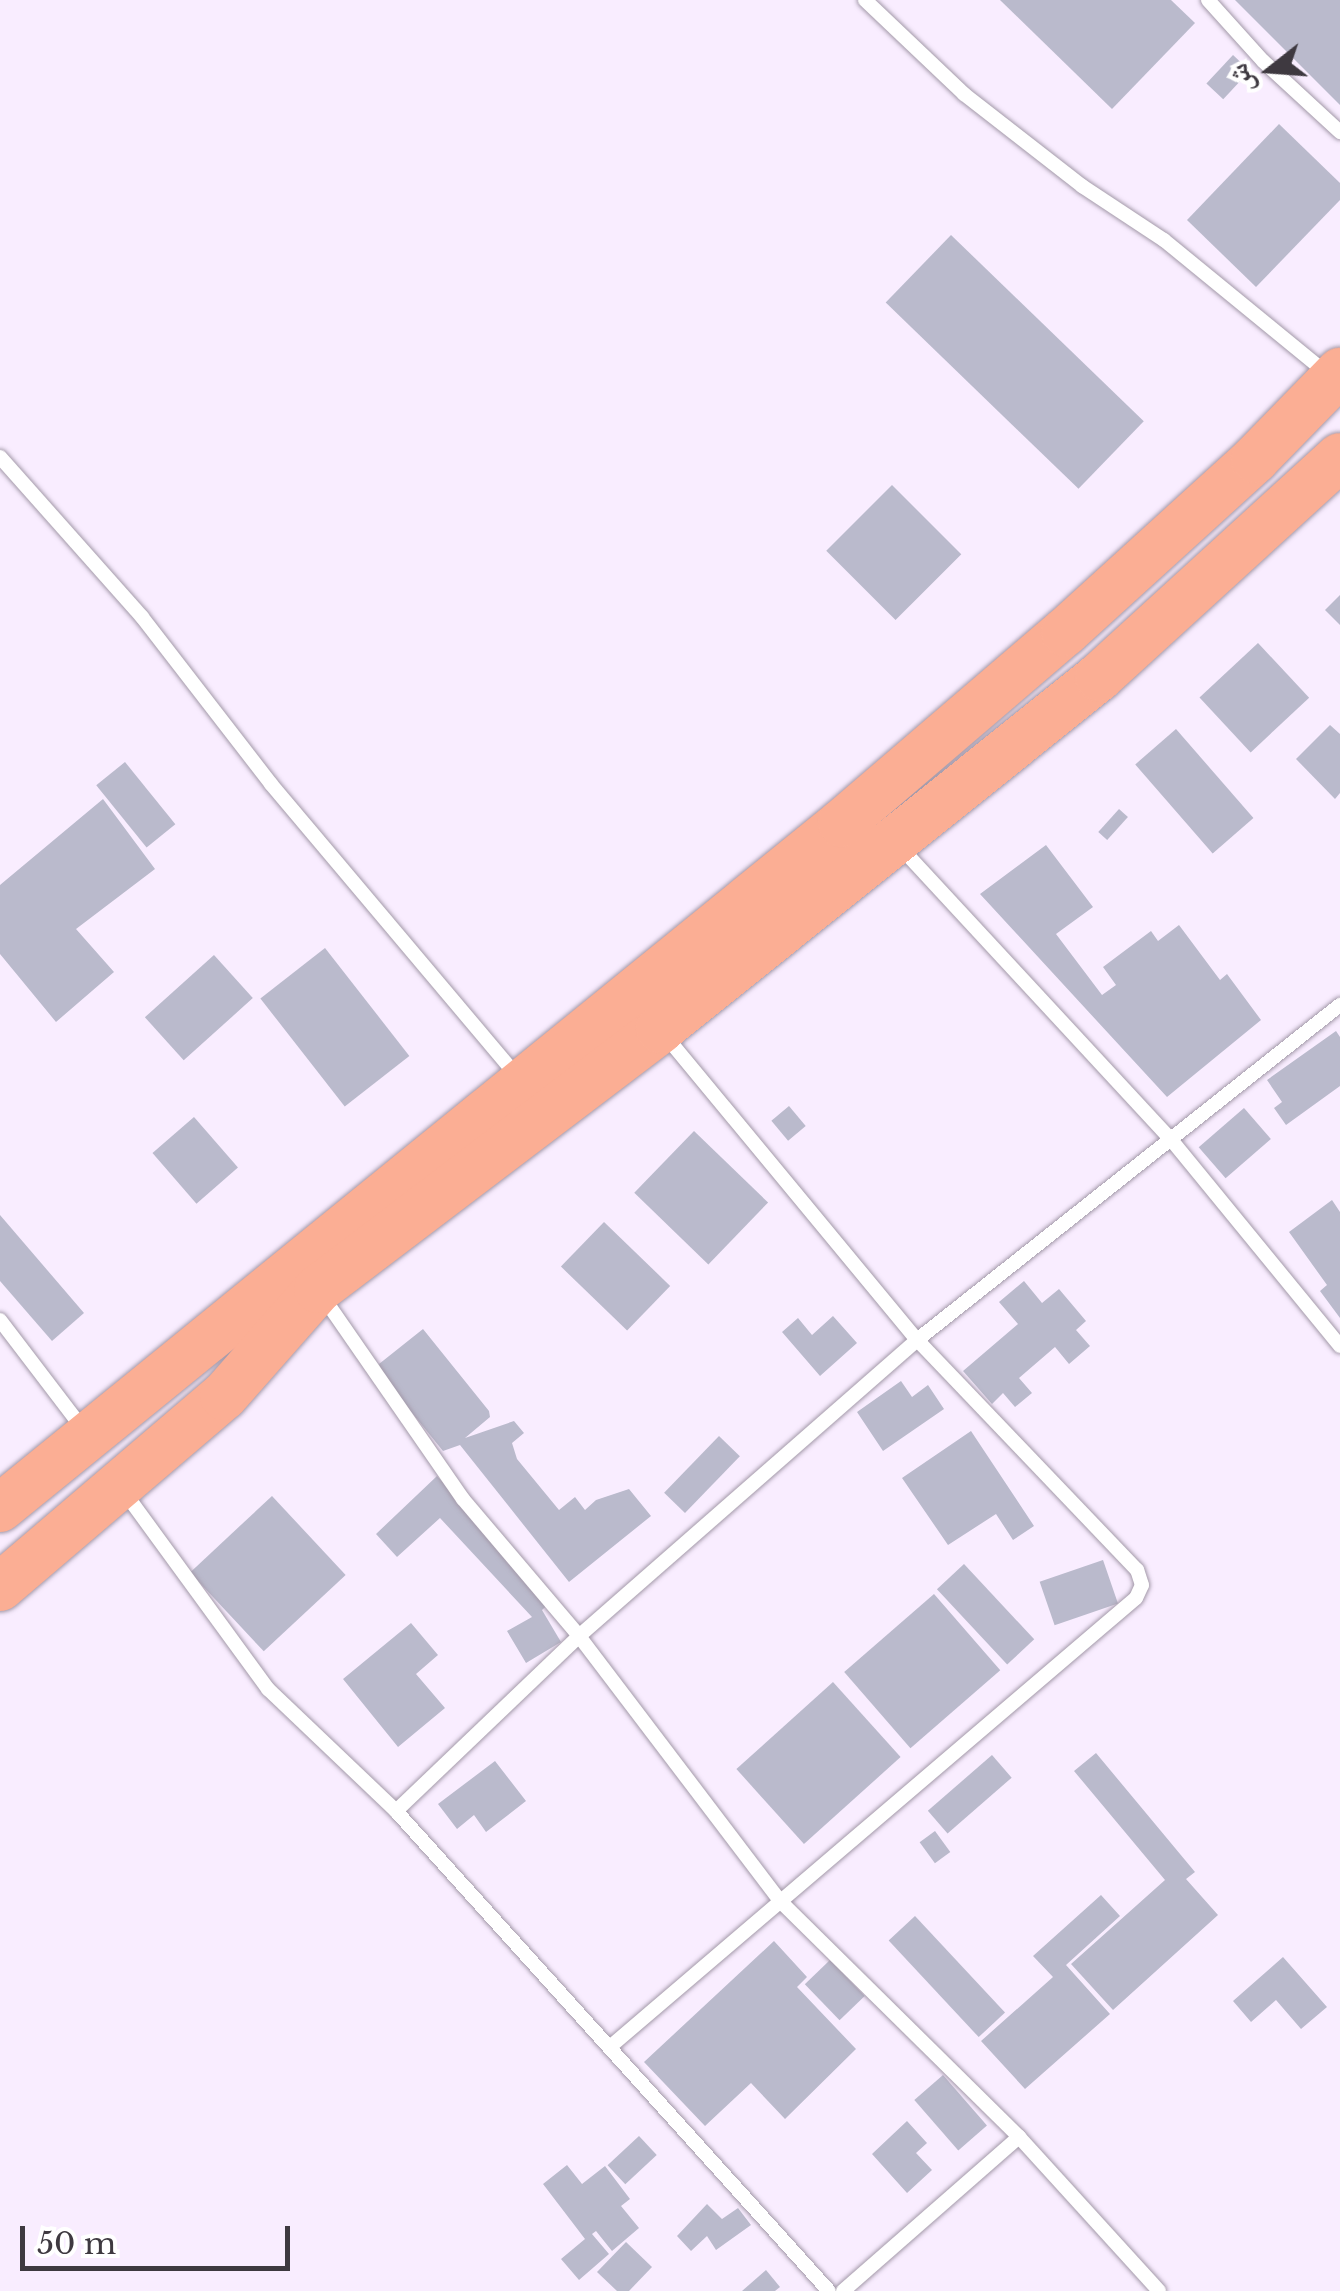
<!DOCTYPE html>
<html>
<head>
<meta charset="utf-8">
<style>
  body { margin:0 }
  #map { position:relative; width:1340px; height:2291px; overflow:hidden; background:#f9edff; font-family:"Libre Baskerville","Noto Naskh Arabic",serif }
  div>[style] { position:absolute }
  .building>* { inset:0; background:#babacc; transform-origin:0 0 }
  .roads { filter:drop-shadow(0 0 2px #a399a9) drop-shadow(0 0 2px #a399a9) }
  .service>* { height:14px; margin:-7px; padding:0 7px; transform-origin:7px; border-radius:7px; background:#fff }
  .trunk>* { height:48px; margin:-24px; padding:0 24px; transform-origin:24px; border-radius:24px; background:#fbae94 }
  span { translate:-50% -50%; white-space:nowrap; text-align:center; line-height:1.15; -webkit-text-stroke:8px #fff; paint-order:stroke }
  .north { position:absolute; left:1220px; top:20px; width:100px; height:100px; -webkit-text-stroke:8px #fff; paint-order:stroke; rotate:253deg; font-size:28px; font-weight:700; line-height:40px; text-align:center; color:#3e3940 }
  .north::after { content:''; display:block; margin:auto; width:35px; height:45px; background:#3e3940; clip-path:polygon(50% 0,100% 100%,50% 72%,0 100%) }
  .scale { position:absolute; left:20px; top:2226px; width:270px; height:45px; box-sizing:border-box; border:5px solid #3e3940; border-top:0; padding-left:12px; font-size:30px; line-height:35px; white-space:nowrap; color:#3e3940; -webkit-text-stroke:8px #fff; paint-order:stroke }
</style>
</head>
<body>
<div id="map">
  <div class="building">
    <div style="clip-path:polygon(1000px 0,1171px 0,1195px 23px,1112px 109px)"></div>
    <div style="clip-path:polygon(1235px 0,1340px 0,1340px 105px)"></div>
    <div style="left:1233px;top:55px;width:23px;height:39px;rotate:43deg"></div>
    <div style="clip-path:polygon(1279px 124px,1340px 183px,1340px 200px,1256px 287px,1187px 220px)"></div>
    <div style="left:951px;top:235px;width:268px;height:94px;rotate:44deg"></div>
    <div style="left:892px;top:485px;width:98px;height:93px;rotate:45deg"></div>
    <div style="clip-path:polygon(1340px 595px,1340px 625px,1325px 610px)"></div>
    <div style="left:1258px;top:643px;width:75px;height:80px;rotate:47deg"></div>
    <div style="clip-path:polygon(1330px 725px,1340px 734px,1340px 793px,1335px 799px,1296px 759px)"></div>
    <div style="left:1176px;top:729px;width:118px;height:54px;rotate:49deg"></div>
    <div style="left:125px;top:762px;width:80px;height:37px;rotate:51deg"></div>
    <div style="clip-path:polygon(103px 799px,155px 869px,76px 929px,114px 972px,56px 1022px,0 954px,0 885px)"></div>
    <div style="left:1119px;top:809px;width:12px;height:31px;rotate:42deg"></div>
    <div style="clip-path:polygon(1046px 845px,1093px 907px,1056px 934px,1102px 995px,1116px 985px,1103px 967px,1151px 931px,1158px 941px,1179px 925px,1220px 980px,1227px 974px,1261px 1020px,1167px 1097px,980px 894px)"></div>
    <div style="left:325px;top:948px;width:137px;height:82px;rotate:52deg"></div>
    <div style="left:214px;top:955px;width:58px;height:93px;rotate:48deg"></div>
    <div style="clip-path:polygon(1336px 1031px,1340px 1037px,1340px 1086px,1286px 1125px,1274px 1108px,1282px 1102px,1267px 1080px)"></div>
    <div style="left:789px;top:1106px;width:26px;height:23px;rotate:50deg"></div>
    <div style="left:1244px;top:1108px;width:41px;height:60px;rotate:49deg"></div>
    <div style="left:194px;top:1117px;width:67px;height:55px;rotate:49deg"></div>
    <div style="left:694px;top:1131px;width:103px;height:86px;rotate:44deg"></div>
    <div style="clip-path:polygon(1332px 1200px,1340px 1212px,1340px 1318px,1320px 1291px,1327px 1285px,1289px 1232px)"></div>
    <div style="clip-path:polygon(0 1215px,84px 1313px,52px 1341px,0 1281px)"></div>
    <div style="left:604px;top:1222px;width:92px;height:62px;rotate:44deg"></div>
    <div style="clip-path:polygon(1024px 1281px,1042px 1303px,1059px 1289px,1086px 1321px,1076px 1330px,1090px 1346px,1069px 1364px,1055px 1347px,1019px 1378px,1032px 1393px,1015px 1407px,1003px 1393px,992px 1404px,963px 1371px,1018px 1324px,999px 1302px)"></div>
    <div style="clip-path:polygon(833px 1316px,857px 1343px,820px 1376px,782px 1332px,798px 1318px,812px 1335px)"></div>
    <div style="clip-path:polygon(423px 1329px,489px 1411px,490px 1417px,465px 1438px,514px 1421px,524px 1433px,512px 1443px,517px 1459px,559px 1510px,575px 1497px,585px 1510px,596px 1500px,629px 1489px,651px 1516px,569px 1582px,460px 1445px,443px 1451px,383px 1377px,379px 1364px)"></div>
    <div style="clip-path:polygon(901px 1381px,912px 1397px,928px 1385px,944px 1409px,883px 1451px,857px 1412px)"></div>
    <div style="clip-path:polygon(971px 1431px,1034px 1526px,1013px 1540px,996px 1514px,948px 1545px,902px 1478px)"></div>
    <div style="left:719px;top:1436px;width:29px;height:79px;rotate:44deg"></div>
    <div style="clip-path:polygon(437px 1476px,553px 1600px,542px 1610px,561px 1642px,526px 1663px,507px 1631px,532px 1617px,440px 1518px,397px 1557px,376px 1534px)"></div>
    <div style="left:272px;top:1496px;width:108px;height:112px;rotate:47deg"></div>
    <div style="left:1103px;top:1560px;width:46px;height:67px;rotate:71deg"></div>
    <div style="left:964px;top:1564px;width:103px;height:37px;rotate:47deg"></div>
    <div style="left:934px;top:1594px;width:101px;height:119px;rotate:49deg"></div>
    <div style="clip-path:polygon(411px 1623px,438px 1655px,416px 1674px,445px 1708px,398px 1747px,343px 1679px)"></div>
    <div style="left:833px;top:1682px;width:101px;height:130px;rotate:48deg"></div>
    <div style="clip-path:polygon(1096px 1753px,1195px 1872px,1186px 1879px,1218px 1915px,1113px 2010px,1071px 1964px,1165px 1880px,1074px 1771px)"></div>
    <div style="left:992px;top:1755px;width:30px;height:85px;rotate:49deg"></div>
    <div style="clip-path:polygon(495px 1761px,526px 1801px,486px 1832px,474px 1815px,457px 1829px,438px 1804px)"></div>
    <div style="left:935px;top:1831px;width:26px;height:19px;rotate:54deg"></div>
    <div style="clip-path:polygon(1101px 1895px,1120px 1916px,1066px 1965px,1110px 2014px,1025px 2089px,981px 2041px,1053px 1977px,1033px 1956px)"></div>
    <div style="left:915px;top:1916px;width:132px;height:36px;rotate:47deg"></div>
    <div style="clip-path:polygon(774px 1941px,807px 1977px,797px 1987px,856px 2049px,785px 2119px,751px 2083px,705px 2126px,644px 2062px)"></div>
    <div style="clip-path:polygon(1283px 1957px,1327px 2007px,1301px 2029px,1276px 2000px,1251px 2022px,1233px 2001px)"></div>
    <div style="left:830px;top:1960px;width:50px;height:35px;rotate:46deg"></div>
    <div style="left:943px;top:2075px;width:67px;height:38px;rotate:49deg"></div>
    <div style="clip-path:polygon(907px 2121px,927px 2143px,916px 2153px,932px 2170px,907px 2193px,872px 2154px)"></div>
    <div style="left:639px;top:2136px;width:26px;height:43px;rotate:47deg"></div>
    <div style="clip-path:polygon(567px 2165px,582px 2184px,605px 2166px,630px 2199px,621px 2206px,639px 2228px,612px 2251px,596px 2231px,592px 2234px,609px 2254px,579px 2280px,561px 2259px,585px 2239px,543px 2184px)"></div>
    <div style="clip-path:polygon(707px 2204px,722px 2219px,738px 2208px,751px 2225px,716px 2250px,707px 2236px,691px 2251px,677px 2236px)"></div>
    <div style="clip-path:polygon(626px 2242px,652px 2267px,629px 2291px,617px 2291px,597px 2272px)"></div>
    <div style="clip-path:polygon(766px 2270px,780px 2287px,775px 2291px,742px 2291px)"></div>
  </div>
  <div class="roads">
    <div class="service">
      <div style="left:865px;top:0;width:137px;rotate:43.5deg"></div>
      <div style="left:964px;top:94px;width:150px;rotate:37.9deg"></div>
      <div style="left:1082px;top:186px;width:98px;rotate:33.4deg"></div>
      <div style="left:1164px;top:240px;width:213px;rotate:39.3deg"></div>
      <div style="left:1208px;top:0;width:82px;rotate:48deg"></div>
      <div style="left:1263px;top:61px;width:105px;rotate:42.7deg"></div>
      <div style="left:0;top:457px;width:214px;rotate:48.4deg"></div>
      <div style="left:142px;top:617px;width:211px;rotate:52.3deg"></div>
      <div style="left:271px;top:784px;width:385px;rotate:49.9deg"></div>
      <div style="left:901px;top:848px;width:394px;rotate:47.2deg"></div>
      <div style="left:1169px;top:1137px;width:270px;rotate:50.7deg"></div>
      <div style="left:321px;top:1294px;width:249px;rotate:55.3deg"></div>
      <div style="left:463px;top:1499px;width:180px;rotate:49.7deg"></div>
      <div style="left:579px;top:1636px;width:334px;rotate:52.8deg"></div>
      <div style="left:781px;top:1902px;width:334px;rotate:44.6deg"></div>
      <div style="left:1019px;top:2137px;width:208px;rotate:47.7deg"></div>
      <div style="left:0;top:1320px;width:137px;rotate:52.7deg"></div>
      <div style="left:125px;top:1493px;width:243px;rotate:53.9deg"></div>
      <div style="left:268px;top:1689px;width:177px;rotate:43.6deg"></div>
      <div style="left:396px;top:1811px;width:646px;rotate:47.95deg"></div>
      <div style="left:396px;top:1811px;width:253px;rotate:-43.7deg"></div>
      <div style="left:579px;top:1636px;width:449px;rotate:-41.2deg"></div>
      <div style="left:917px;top:1340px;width:540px;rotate:-38.38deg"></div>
      <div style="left:611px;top:2046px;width:690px;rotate:-40.48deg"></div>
      <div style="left:1136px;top:1598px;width:14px;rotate:-65deg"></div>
      <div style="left:1142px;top:1585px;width:16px;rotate:-108deg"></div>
      <div style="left:1137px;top:1570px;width:318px;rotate:-133.7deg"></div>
      <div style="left:917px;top:1340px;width:396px;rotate:-129.6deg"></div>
      <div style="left:843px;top:2291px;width:234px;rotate:-41.2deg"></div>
    </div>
    <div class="trunk">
      <div style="left:0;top:1508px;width:1085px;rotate:-39.13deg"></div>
      <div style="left:842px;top:823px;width:294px;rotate:-40.6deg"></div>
      <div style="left:1065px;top:632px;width:257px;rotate:-42.3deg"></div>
      <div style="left:1255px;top:459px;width:122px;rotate:-45.7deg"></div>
      <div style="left:0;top:1587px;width:294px;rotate:-40.5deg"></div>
      <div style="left:224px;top:1396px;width:142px;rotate:-48.7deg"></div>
      <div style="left:318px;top:1289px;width:430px;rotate:-37.2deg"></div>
      <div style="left:660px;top:1029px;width:563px;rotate:-38.72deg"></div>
      <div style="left:1099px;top:677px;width:326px;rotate:-42.4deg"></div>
    </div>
  </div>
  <div class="north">ش</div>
  <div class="scale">50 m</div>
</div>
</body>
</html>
